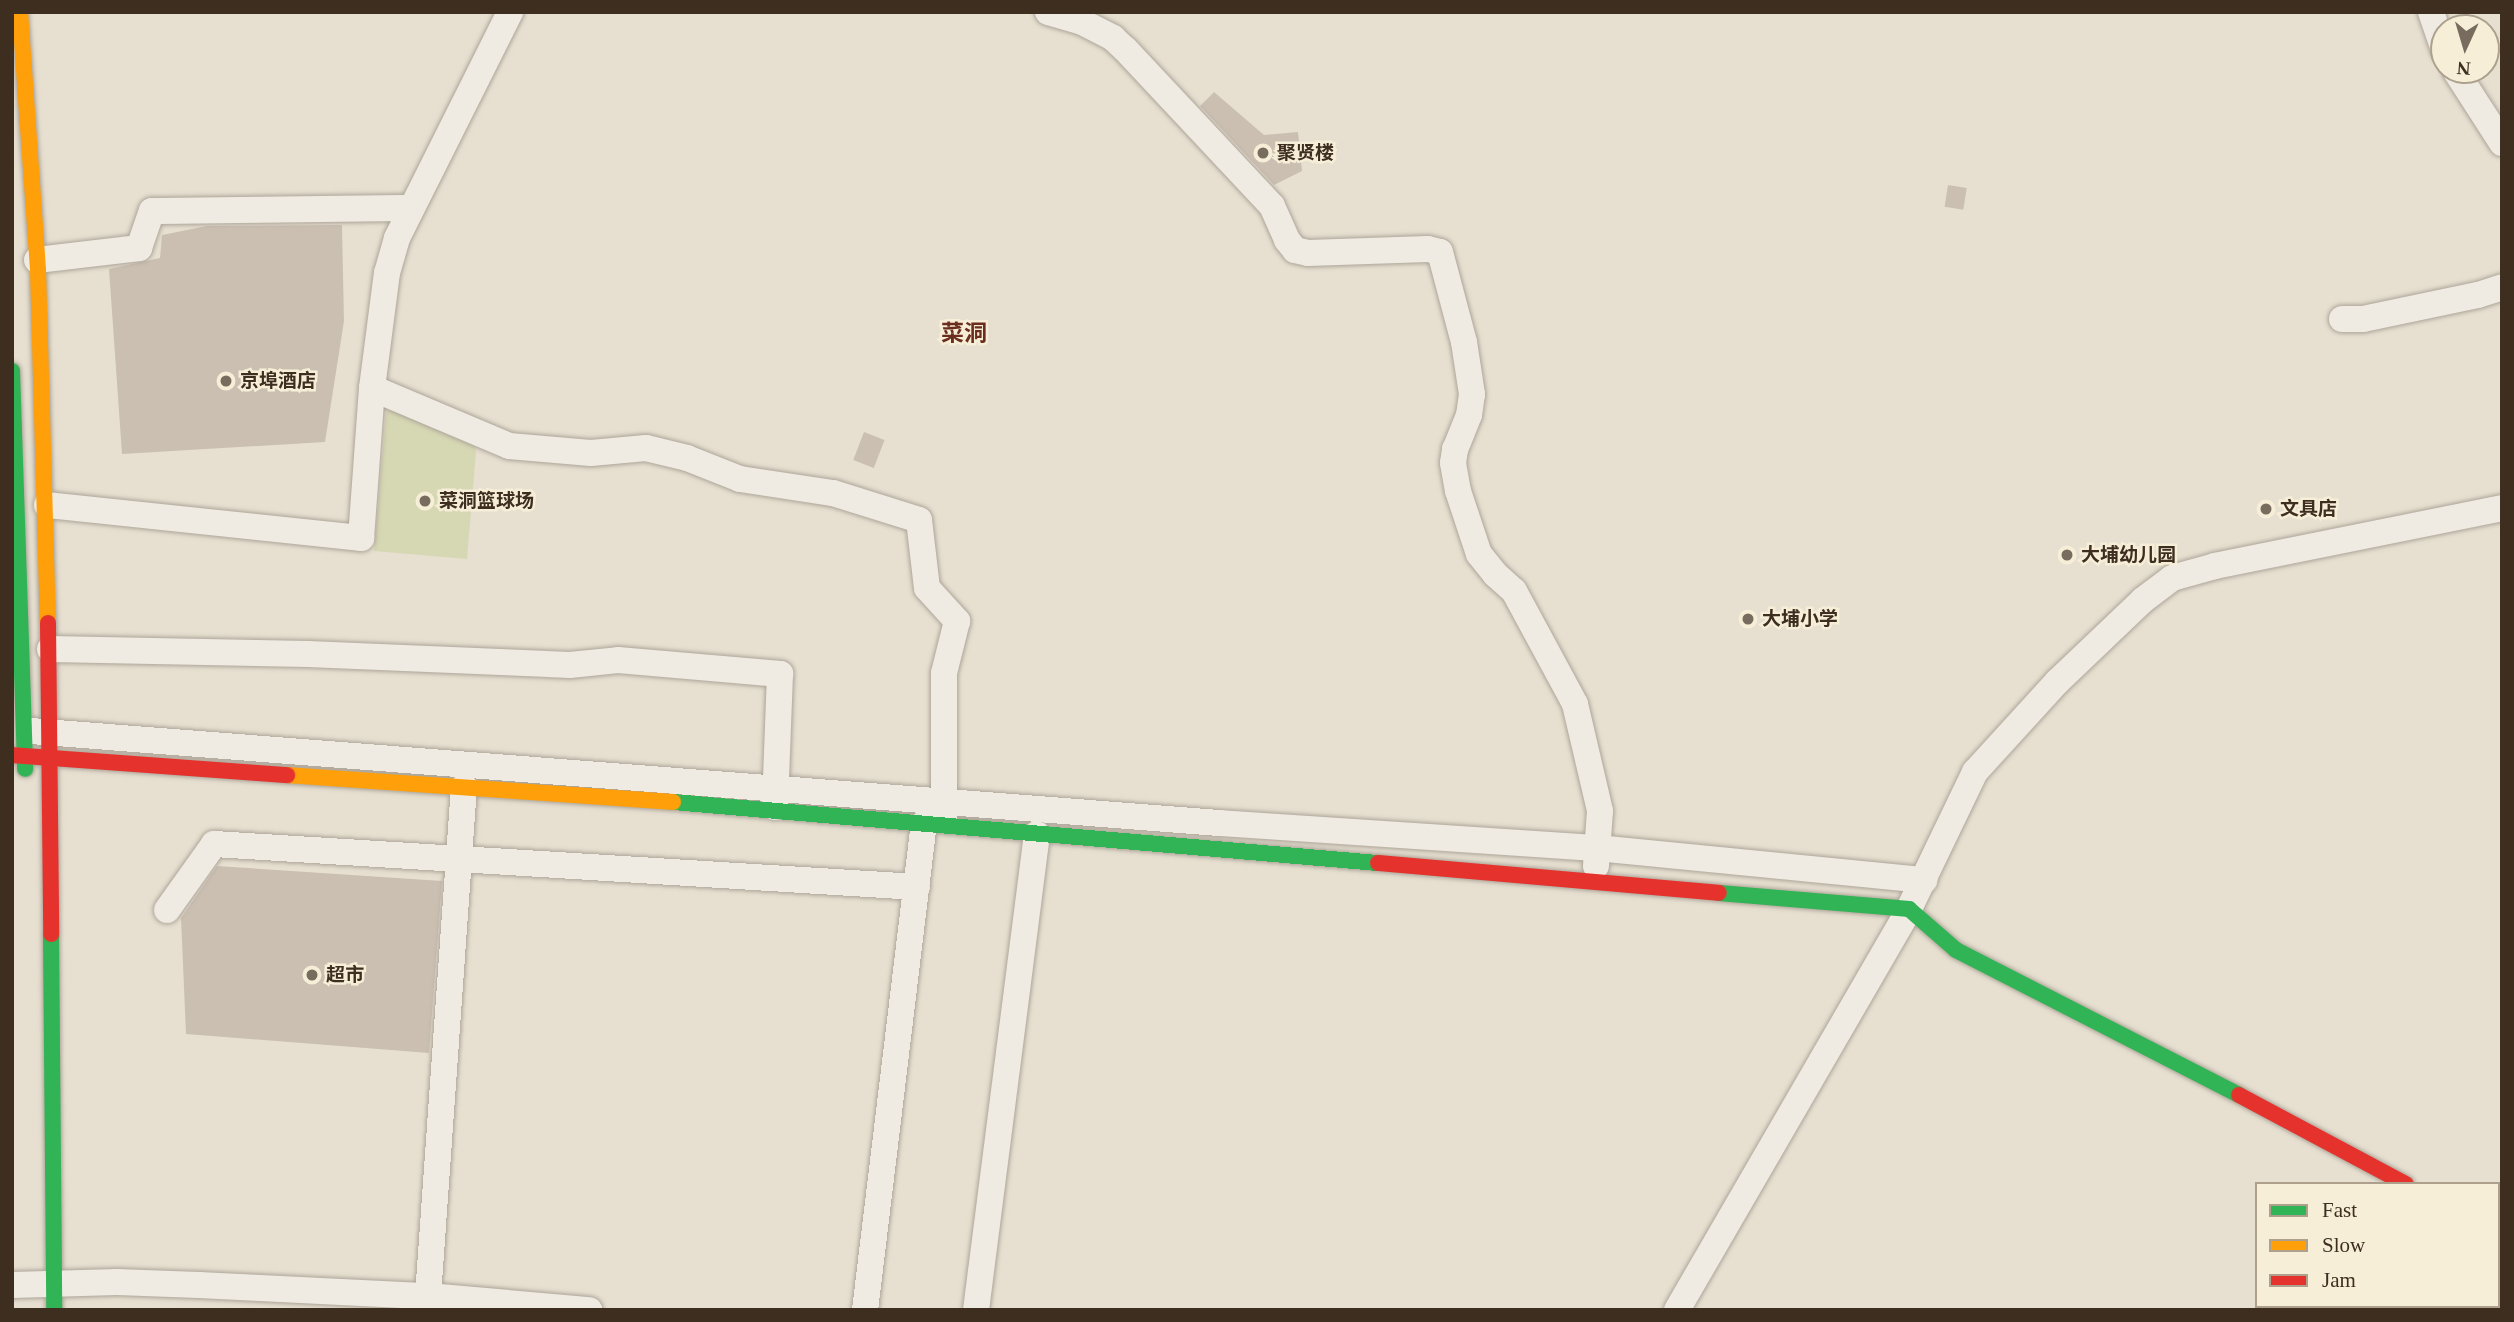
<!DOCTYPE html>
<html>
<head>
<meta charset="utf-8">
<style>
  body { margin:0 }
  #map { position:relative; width:2514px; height:1322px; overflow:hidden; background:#e7e0d1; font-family:"Times New Roman","Noto Sans SC",serif }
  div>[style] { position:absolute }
  .green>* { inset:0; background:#d6d7b3 }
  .building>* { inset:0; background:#cbbfb2; transform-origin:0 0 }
  .roads { filter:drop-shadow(0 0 2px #ada599) drop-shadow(0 0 2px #ada599) }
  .street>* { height:26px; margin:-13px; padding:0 13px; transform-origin:13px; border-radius:13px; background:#efebe3 }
  .fast>* { height:16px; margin:-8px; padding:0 8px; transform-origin:8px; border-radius:8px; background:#30b455 }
  .slow>* { height:16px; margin:-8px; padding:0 8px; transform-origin:8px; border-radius:8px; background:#ff9f0a }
  .jam>* { height:16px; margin:-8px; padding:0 8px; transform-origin:8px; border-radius:8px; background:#e5322d }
  .dots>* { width:19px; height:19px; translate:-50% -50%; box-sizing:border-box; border:4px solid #f7eed8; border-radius:50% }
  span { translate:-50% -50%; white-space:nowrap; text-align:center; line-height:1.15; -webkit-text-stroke:5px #f7eed8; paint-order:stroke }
  .poi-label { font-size:19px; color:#3d2e20; font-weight:700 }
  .left { translate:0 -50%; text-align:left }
  .quarter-label { font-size:23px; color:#6b2e1e; font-weight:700 }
  .frame { position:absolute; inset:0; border:14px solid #3d2e20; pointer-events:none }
  .legend { position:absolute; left:2255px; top:1182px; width:245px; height:126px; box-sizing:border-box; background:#f7eed8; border:2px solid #ada18e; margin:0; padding:9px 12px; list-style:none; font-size:21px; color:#3d2e20 }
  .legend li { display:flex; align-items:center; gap:14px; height:35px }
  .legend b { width:35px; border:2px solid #ada18e }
  .north { position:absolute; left:2430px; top:14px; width:70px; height:70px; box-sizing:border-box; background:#f7eed8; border:2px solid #ada18e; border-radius:50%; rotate:184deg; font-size:19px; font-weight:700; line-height:28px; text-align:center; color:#3d2e20 }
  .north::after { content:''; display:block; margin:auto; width:24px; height:32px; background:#786c5e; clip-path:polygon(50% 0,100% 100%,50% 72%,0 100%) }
</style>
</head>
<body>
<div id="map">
  <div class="green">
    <div style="clip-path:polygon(395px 403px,473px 439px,476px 452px,467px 559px,374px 551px,386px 414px)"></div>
  </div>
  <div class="building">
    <div style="clip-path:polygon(1214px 92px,1264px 135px,1298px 132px,1302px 171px,1274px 185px,1200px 106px)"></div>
    <div style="left:1948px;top:185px;width:19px;height:22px;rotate:9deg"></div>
    <div style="clip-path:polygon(342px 225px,344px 321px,325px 442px,122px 454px,109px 269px,160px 258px,162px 235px,207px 226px)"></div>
    <div style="left:864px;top:432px;width:22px;height:30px;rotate:21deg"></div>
    <div style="clip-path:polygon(217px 866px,442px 881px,429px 1053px,186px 1034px,181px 918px)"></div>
  </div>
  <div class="roads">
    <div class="street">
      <div style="left:1048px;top:12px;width:35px;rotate:16deg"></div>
      <div style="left:1082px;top:22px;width:35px;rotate:27deg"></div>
      <div style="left:1113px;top:38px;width:16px;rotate:43deg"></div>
      <div style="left:1125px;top:49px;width:215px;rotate:46.9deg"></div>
      <div style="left:1272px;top:206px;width:37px;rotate:66deg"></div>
      <div style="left:1287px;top:240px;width:13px;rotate:51deg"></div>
      <div style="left:1295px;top:250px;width:13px;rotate:13deg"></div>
      <div style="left:1308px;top:253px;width:120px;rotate:-1.9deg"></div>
      <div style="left:1428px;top:249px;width:12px;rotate:14deg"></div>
      <div style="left:1440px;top:252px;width:93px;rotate:75.1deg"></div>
      <div style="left:1464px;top:342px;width:53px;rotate:81.3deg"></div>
      <div style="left:1472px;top:394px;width:21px;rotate:98deg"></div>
      <div style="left:1469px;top:415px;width:37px;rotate:112deg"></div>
      <div style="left:1455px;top:449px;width:14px;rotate:98deg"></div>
      <div style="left:1453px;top:463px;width:28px;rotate:80deg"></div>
      <div style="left:1458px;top:491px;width:66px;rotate:71.6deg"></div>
      <div style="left:1479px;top:554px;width:26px;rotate:51deg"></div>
      <div style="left:1495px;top:574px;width:25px;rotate:42deg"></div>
      <div style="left:1514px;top:591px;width:128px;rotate:61.6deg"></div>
      <div style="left:1575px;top:704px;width:110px;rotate:76.8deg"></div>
      <div style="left:1600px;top:811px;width:55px;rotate:94.2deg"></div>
      <div style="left:2431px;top:12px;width:40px;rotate:71.1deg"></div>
      <div style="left:2455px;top:70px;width:87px;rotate:57.2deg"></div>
      <div style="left:37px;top:260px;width:103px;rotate:-6.7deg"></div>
      <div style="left:139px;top:248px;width:39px;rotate:-71deg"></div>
      <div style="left:152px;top:211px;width:258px;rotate:-0.7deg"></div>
      <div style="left:2342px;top:319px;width:21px"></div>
      <div style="left:2363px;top:319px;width:117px;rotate:-11.8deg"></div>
      <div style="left:2478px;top:295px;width:25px;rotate:-18deg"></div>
      <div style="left:372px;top:388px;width:149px;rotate:22.9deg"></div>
      <div style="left:509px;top:446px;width:82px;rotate:4.9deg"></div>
      <div style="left:591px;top:453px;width:55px;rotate:-5.2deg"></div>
      <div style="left:646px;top:448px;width:42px;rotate:13.7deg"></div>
      <div style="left:687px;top:458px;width:57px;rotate:21.6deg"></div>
      <div style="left:740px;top:479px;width:94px;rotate:8.6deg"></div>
      <div style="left:833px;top:493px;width:90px;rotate:17.4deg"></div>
      <div style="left:919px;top:520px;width:68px;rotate:83.3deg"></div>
      <div style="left:927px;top:588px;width:45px;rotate:47.7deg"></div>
      <div style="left:957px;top:621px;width:54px;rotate:104deg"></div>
      <div style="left:944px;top:673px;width:144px;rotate:90deg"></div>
      <div style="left:47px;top:505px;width:316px;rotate:6deg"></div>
      <div style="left:361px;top:538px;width:150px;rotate:-85.8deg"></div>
      <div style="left:372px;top:388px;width:116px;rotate:-82.6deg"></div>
      <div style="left:387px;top:273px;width:36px;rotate:-74deg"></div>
      <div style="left:397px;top:238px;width:253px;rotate:-63.4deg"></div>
      <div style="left:50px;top:649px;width:258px;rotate:1.1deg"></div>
      <div style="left:308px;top:654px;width:262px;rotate:2.4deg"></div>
      <div style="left:570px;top:665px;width:48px;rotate:-5.9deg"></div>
      <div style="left:618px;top:660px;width:163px;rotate:4.9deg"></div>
      <div style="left:780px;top:674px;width:133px;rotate:92.2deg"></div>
      <div style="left:31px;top:731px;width:1192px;rotate:4.43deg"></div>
      <div style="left:1219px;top:823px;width:379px;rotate:3.8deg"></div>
      <div style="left:1597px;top:848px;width:329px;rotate:5.6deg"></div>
      <div style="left:167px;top:910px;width:81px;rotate:-54.5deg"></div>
      <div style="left:214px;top:844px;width:704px;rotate:3.5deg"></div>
      <div style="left:2498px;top:1259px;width:5px;rotate:37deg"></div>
      <div style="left:12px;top:1285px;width:105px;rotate:-1.6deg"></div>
      <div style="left:117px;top:1282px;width:82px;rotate:2.1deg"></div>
      <div style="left:199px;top:1285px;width:229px;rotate:2.8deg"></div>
      <div style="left:428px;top:1296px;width:162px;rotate:5deg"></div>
      <div style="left:428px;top:1296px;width:511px;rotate:-85.96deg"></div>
      <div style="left:865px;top:1310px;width:490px;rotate:-83.1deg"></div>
      <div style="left:976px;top:1310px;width:480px;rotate:-82.7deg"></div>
      <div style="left:1677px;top:1310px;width:463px;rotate:-59.9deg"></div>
      <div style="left:1909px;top:909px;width:152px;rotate:-64.3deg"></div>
      <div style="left:1975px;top:772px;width:122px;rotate:-47.7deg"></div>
      <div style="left:2057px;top:682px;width:119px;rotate:-43.6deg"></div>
      <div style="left:2143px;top:600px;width:36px;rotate:-37deg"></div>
      <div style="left:2172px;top:578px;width:45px;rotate:-15.6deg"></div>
      <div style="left:2215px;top:566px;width:293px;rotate:-11.4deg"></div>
    </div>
    <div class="fast">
      <div style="left:12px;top:371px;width:398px;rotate:88.1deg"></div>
      <div style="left:673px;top:802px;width:708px;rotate:4.95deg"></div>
      <div style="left:1719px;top:893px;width:191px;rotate:4.8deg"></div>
      <div style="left:1909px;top:909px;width:62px;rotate:41.1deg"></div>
      <div style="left:1956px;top:950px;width:318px;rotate:27.1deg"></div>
      <div style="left:51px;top:934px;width:376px;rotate:89.5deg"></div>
    </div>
    <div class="slow">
      <div style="left:20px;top:12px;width:259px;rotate:86deg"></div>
      <div style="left:38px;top:270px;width:353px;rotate:88.4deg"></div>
      <div style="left:287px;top:775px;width:387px;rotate:4deg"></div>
    </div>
    <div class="jam">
      <div style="left:48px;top:623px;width:311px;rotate:89.4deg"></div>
      <div style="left:12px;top:755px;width:276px;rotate:4.2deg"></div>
      <div style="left:1378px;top:863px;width:342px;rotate:5deg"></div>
      <div style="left:2239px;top:1095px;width:189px;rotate:28.1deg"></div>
    </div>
  </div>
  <div class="dots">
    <div style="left:1263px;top:153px;background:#786c5e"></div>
    <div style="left:226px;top:381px;background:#786c5e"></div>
    <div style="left:425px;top:501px;background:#786c5e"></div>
    <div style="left:2266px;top:509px;background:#786c5e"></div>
    <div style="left:2067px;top:555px;background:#786c5e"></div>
    <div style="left:1748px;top:619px;background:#786c5e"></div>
    <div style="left:312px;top:975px;background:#786c5e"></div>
  </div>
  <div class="poi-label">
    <span class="left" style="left:1277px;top:153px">聚贤楼</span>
    <span class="left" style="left:240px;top:381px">京埠酒店</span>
    <span class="left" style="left:439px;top:501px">菜洞篮球场</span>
    <span class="left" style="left:2280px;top:509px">文具店</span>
    <span class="left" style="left:2081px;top:555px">大埔幼儿园</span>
    <span class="left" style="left:1762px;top:619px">大埔小学</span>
    <span class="left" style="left:326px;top:975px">超市</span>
  </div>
  <div class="quarter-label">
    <span style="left:964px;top:334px">菜洞</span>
  </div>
  <div class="frame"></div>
  <ul class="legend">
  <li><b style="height:9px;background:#30b455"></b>Fast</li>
  <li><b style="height:9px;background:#ff9f0a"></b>Slow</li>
  <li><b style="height:9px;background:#e5322d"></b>Jam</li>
  </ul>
  <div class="north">N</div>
</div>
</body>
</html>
